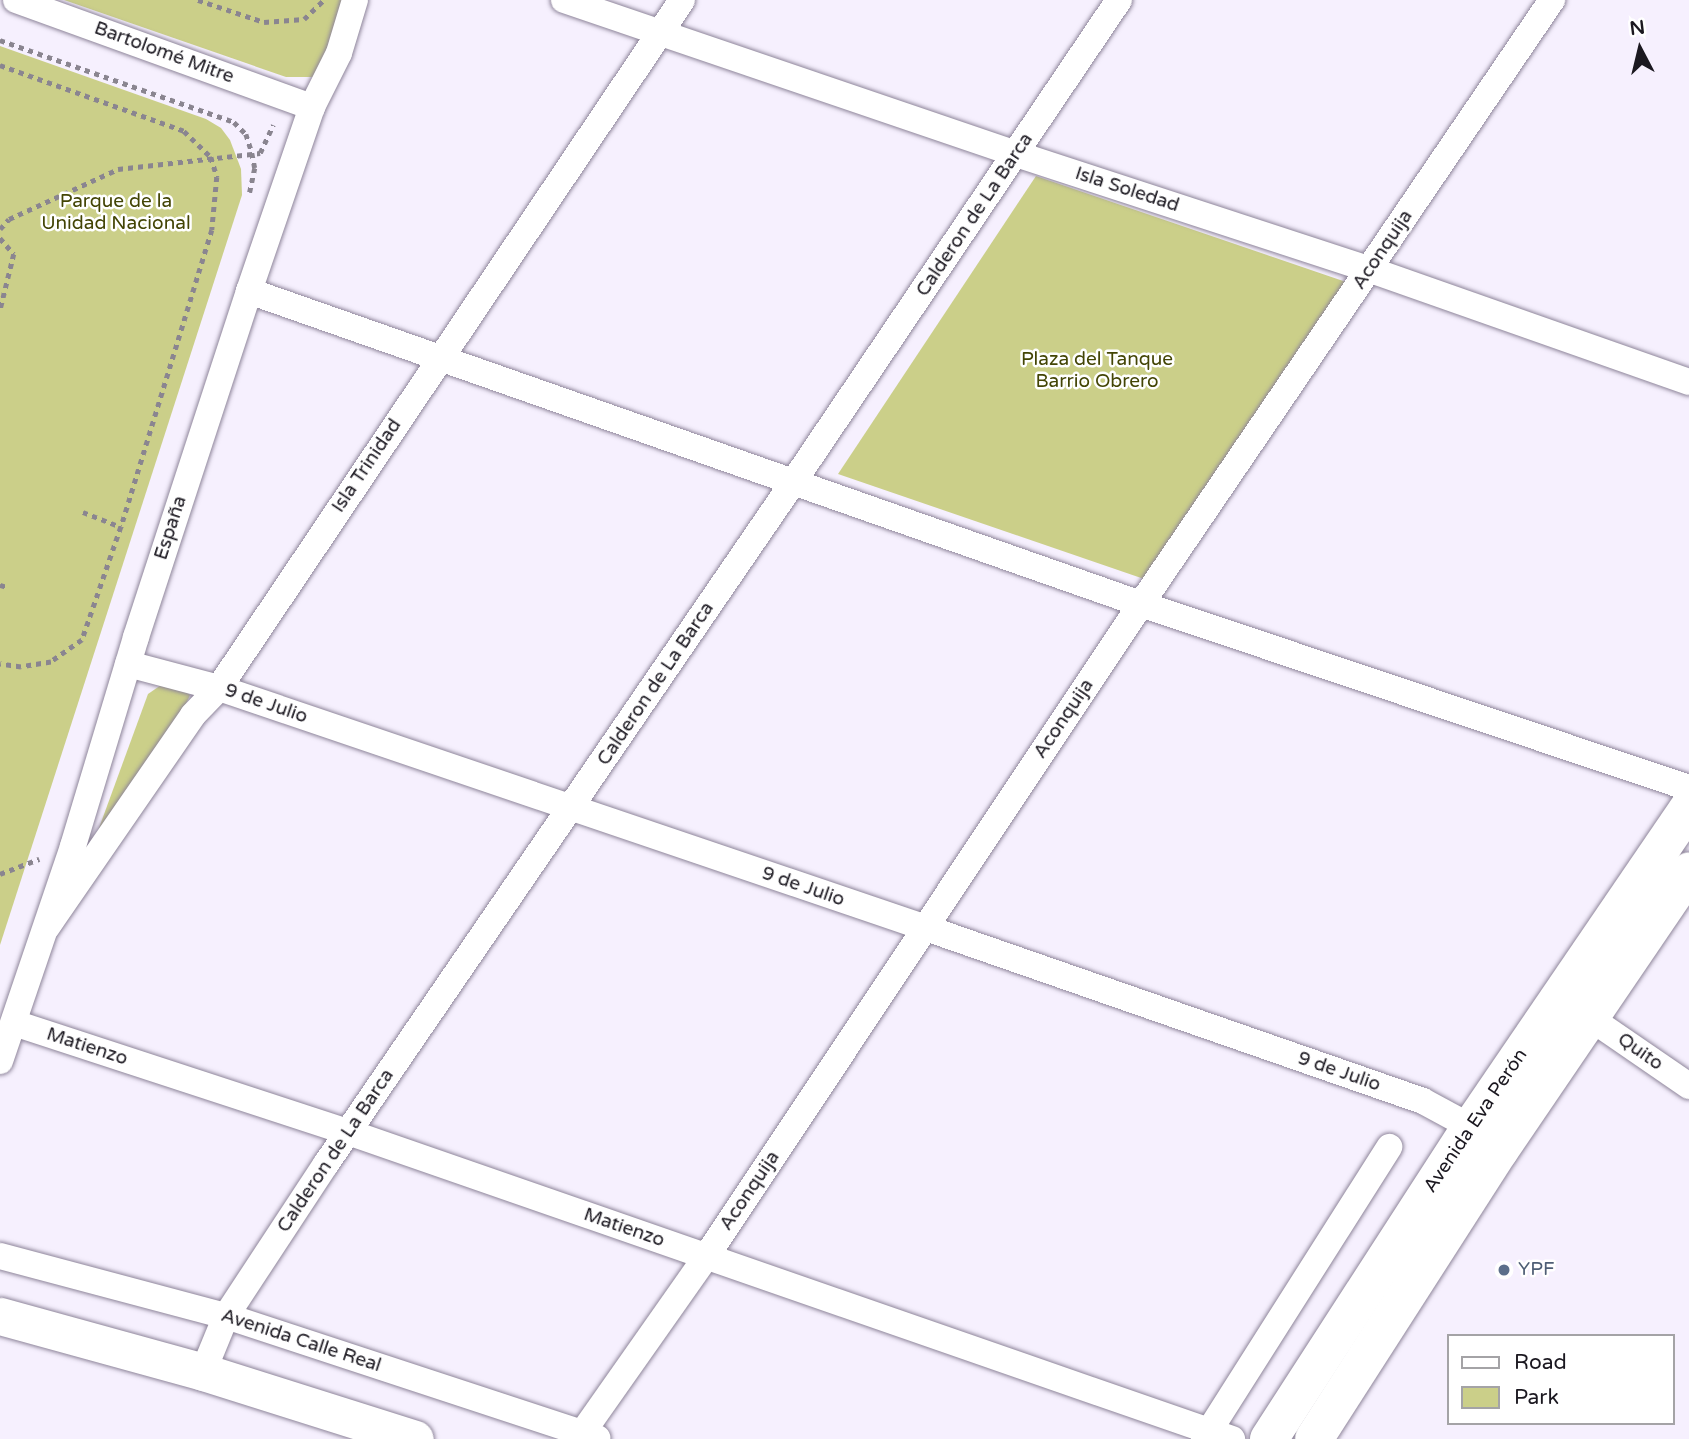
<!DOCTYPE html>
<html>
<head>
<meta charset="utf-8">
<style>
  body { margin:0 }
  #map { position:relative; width:1689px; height:1439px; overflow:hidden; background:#f6f0fe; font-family:"Varela Round",sans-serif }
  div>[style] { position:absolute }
  .green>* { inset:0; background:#cbcf89 }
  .path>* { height:4.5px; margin-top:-2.25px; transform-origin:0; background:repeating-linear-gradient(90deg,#8a8590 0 5px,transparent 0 10px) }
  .roads { filter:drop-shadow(0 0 2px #8e859a) drop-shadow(0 0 2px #8e859a) }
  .street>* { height:26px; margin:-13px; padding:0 13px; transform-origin:13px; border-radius:13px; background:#fff }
  .secondary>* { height:37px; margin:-18.5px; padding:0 18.5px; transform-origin:18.5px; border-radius:18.5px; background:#fff }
  .primary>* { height:38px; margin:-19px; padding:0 19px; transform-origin:19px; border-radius:19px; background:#fff }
  .dots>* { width:19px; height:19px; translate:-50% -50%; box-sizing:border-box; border:4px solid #fff; border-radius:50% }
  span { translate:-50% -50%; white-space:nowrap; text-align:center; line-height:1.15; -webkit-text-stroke:5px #fff; paint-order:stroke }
  .street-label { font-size:19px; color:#1b1820 }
  .park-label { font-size:19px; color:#434505 }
  .service-label { font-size:19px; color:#4e5e75 }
  .left { translate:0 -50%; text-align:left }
  .legend { position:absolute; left:1447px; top:1334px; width:228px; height:91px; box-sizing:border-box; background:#fff; border:2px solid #a4a3a6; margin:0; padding:9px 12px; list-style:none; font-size:21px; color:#1b1820 }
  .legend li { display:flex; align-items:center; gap:14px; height:35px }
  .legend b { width:35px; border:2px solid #a4a3a6 }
  .north { position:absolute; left:1605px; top:14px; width:70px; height:70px; -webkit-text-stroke:5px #fff; paint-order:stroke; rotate:353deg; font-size:19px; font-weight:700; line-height:28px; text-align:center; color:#1b1820 }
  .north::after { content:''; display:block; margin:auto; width:24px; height:32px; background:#1b1820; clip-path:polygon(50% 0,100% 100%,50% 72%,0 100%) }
</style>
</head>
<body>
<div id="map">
  <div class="green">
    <div style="clip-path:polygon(64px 0,348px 0,327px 69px,313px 77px,286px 77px)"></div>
    <div style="clip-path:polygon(0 46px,206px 119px,221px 128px,230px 140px,241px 169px,242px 195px,0 945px)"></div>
    <div style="clip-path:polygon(1036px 176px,1349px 283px,1147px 580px,838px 474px)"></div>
    <div style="clip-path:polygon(164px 683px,181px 687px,190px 695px,186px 704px,105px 831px,99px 828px,148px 694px)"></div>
  </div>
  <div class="path">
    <div style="left:198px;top:0;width:70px;rotate:18.4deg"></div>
    <div style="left:264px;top:22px;width:40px;rotate:-4.3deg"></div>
    <div style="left:304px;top:19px;width:28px;rotate:-44deg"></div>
    <div style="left:0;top:40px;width:248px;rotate:19.3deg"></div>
    <div style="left:234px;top:122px;width:17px;rotate:45deg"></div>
    <div style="left:246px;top:134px;width:20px;rotate:72deg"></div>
    <div style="left:252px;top:153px;width:15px;rotate:79deg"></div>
    <div style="left:255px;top:168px;width:25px;rotate:102deg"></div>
    <div style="left:0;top:65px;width:195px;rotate:19.7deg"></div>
    <div style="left:184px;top:131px;width:37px;rotate:44deg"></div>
    <div style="left:211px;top:157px;width:21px;rotate:73deg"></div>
    <div style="left:217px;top:177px;width:53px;rotate:95.4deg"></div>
    <div style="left:212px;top:230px;width:311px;rotate:107deg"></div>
    <div style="left:121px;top:527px;width:120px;rotate:109deg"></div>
    <div style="left:82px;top:640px;width:38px;rotate:145deg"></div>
    <div style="left:51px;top:662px;width:30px;rotate:171deg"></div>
    <div style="left:21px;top:667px;width:21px;rotate:-172deg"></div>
    <div style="left:0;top:229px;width:13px;rotate:-48deg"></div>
    <div style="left:9px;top:219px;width:120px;rotate:-24.6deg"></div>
    <div style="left:118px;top:169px;width:143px;rotate:-6.4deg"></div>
    <div style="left:260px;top:153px;width:31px;rotate:-65deg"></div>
    <div style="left:0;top:238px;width:21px;rotate:49deg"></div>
    <div style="left:14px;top:254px;width:59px;rotate:103.8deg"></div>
    <div style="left:83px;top:512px;width:41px;rotate:21.5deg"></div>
    <div style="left:0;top:585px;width:7px;rotate:16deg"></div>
    <div style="left:0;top:874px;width:42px;rotate:-21deg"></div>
  </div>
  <div class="roads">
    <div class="street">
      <div style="left:16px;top:0;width:315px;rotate:19.9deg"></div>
      <div style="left:564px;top:0;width:478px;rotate:18.8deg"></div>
      <div style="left:1016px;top:154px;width:373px;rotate:18.1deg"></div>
      <div style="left:1371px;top:270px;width:337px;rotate:19.4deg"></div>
      <div style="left:249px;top:291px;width:945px;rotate:19.34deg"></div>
      <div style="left:1141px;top:604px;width:578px;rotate:18.56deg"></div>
      <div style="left:128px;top:664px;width:94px;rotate:14.8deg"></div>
      <div style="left:219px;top:688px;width:747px;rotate:18.75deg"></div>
      <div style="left:926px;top:928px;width:526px;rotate:19.19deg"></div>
      <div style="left:1423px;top:1101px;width:55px;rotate:28.4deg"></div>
      <div style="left:47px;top:927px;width:257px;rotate:-55.4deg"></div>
      <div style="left:193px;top:715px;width:37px;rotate:-46deg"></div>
      <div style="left:219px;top:688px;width:829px;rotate:-56.06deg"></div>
      <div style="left:1590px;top:1018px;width:120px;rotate:34.5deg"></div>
      <div style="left:14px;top:1023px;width:351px;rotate:18.1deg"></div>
      <div style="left:348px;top:1132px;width:936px;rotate:19.15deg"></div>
      <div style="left:0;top:1061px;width:227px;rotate:-71.2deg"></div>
      <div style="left:73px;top:846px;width:218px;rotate:-73.2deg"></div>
      <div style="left:136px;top:637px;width:364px;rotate:-71.9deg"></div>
      <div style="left:249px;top:291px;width:194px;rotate:-71.1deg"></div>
      <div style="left:312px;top:107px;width:60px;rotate:-63.4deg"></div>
      <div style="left:339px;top:53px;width:55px;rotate:-73.2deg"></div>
      <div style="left:0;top:1256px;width:234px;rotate:14.9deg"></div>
      <div style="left:226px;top:1316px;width:391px;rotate:18.2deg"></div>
      <div style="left:203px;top:1372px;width:61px;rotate:-67.7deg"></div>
      <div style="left:226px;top:1316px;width:182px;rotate:-56.7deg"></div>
      <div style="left:326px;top:1164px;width:824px;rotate:-55.58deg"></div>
      <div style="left:792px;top:484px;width:584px;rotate:-55.96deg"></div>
      <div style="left:578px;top:1439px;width:223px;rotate:-54.9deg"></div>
      <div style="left:706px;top:1257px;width:785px;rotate:-56.33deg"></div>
      <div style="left:1141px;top:604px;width:731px;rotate:-55.77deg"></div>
      <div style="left:1204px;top:1439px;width:346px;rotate:-57.6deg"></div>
    </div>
    <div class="secondary">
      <div style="left:0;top:1316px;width:211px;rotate:15.4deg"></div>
      <div style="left:203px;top:1372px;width:222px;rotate:17.5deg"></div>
    </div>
    <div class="primary">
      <div style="left:1269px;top:1439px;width:372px;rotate:-57.1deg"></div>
      <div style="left:1471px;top:1127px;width:386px;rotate:-55.7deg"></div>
      <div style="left:1314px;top:1439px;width:342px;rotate:-57.3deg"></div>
      <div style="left:1499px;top:1151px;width:338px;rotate:-55.8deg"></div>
    </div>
  </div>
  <div class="dots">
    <div style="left:1504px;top:1270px;background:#5c6f8a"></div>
  </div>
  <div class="street-label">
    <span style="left:164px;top:53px;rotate:20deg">Bartolomé Mitre</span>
    <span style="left:1127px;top:190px;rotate:18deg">Isla Soledad</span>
    <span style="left:975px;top:215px;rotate:-56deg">Calderon de La Barca</span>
    <span style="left:1383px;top:250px;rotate:-56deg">Aconquija</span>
    <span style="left:367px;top:466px;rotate:-56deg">Isla Trinidad</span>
    <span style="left:171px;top:528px;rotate:-72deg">España</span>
    <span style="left:656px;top:684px;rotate:-56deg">Calderon de La Barca</span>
    <span style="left:266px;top:704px;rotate:19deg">9 de Julio</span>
    <span style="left:1064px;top:719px;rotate:-56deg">Aconquija</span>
    <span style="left:803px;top:887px;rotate:19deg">9 de Julio</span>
    <span style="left:87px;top:1047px;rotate:18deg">Matienzo</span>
    <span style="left:1640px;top:1052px;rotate:35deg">Quito</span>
    <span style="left:1339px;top:1072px;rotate:19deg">9 de Julio</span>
    <span style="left:1476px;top:1121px;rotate:-56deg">Avenida Eva Perón</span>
    <span style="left:336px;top:1151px;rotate:-56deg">Calderon de La Barca</span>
    <span style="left:750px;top:1191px;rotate:-56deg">Aconquija</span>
    <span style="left:624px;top:1228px;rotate:19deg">Matienzo</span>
    <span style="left:301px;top:1341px;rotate:18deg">Avenida Calle Real</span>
  </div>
  <div class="park-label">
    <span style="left:116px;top:213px">Parque de la<br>Unidad Nacional</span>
    <span style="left:1097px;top:371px">Plaza del Tanque<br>Barrio Obrero</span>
  </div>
  <div class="service-label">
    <span class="left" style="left:1518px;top:1270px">YPF</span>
  </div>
  <ul class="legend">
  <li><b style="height:9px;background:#fff"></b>Road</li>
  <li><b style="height:19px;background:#cbcf89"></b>Park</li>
  </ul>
  <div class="north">N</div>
</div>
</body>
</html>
